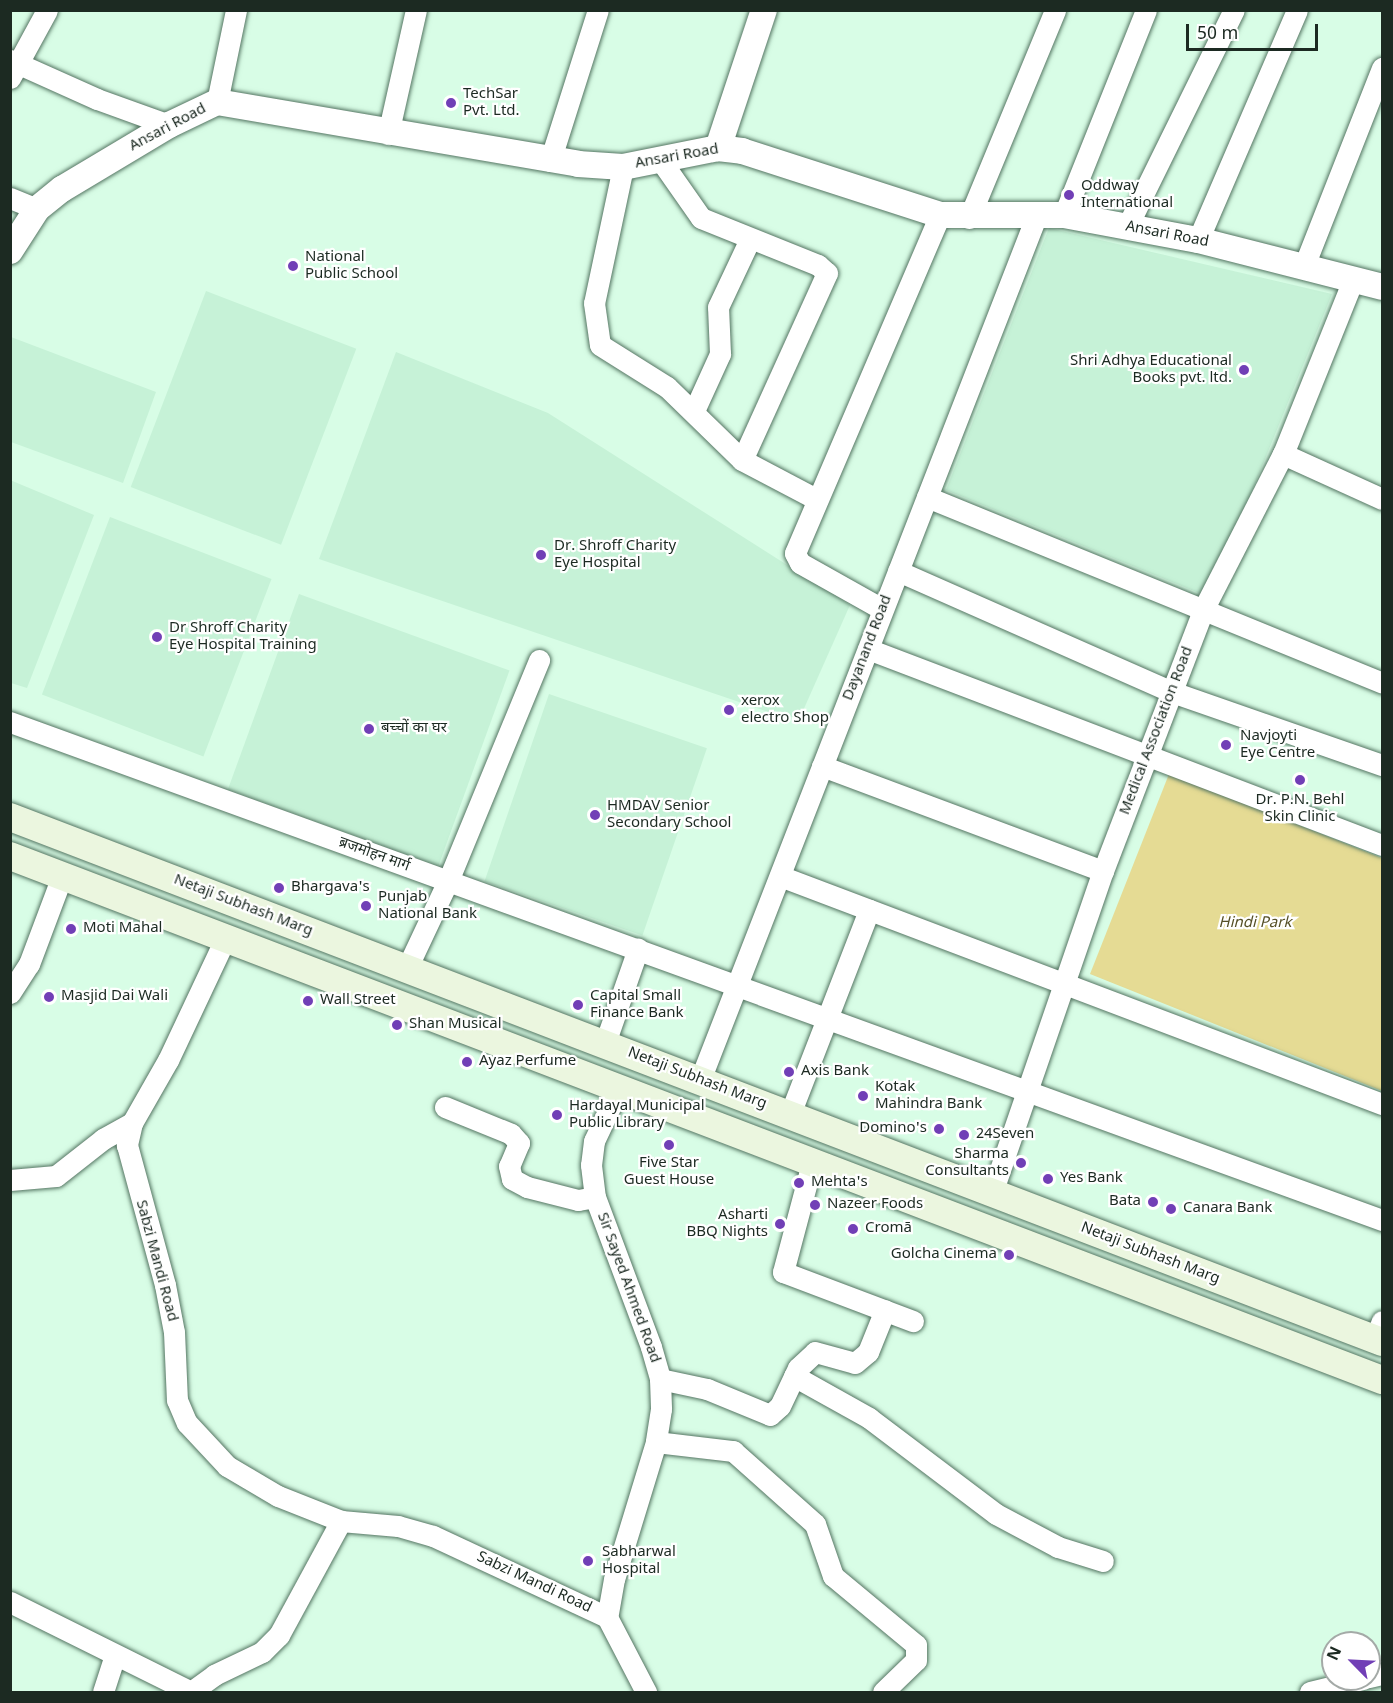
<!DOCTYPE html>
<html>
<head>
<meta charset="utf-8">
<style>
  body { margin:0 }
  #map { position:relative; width:1393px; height:1703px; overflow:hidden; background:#d8fde6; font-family:Georgia,"Noto Sans Devanagari",serif }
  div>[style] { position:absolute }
  .built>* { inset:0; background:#c6f2d7; transform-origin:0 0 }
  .green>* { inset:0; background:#e5db94 }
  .roads { filter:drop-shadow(0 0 2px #547562) drop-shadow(0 0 2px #547562) }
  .minor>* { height:21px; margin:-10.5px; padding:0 10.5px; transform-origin:10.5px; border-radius:10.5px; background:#fff }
  .tertiary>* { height:26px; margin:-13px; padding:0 13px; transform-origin:13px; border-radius:13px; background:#fff }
  .secondary>* { height:28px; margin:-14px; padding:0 14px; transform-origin:14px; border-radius:14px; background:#ebf6df }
  .dots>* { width:16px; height:16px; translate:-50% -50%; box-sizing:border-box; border:3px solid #fff; border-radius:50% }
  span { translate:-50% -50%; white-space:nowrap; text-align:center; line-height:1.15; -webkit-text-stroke:4.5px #fff; paint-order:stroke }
  .poi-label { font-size:15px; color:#1c2a22 }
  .left { translate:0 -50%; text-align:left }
  .right { translate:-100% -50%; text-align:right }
  .street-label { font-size:15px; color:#1c2a22 }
  .park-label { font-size:15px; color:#554f26; font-style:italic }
  .frame { position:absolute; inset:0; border:12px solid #1c2a22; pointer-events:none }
  .north { position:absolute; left:1321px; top:1631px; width:60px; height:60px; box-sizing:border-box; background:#fff; border:2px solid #a4aaa7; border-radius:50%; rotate:294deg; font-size:16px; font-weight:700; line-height:24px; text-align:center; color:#1c2a22 }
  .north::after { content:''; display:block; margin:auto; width:21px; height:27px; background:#713fb6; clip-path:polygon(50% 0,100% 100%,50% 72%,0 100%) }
  .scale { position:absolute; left:1186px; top:24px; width:132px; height:27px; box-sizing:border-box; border:3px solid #1c2a22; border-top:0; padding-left:8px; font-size:18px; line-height:21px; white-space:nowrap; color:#1c2a22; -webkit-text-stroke:4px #fff; paint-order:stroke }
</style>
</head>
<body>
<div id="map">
  <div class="built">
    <div style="clip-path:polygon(1049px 228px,1332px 294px,1209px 597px,946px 490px)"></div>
    <div style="left:206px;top:291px;width:161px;height:210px;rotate:21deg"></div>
    <div style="clip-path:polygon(11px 337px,156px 392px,123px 483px,11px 442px)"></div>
    <div style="clip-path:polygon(396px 352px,548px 413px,850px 605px,798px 722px,319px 559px)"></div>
    <div style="clip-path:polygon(10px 480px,94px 515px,27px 688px,11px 683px)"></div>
    <div style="left:110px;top:517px;width:173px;height:190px;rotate:21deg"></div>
    <div style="left:299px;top:594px;width:224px;height:208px;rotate:20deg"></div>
    <div style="left:549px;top:694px;width:167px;height:198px;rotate:19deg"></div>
  </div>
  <div class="green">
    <div style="clip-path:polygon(1169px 774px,1382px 858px,1382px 1091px,1090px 974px)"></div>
  </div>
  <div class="roads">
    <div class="minor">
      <div style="left:10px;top:60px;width:95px;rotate:24.1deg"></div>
      <div style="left:97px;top:99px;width:77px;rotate:19.9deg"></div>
      <div style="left:10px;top:78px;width:77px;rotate:-61.4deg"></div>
      <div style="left:217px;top:102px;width:94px;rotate:-78.3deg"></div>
      <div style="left:388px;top:134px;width:127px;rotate:-77.3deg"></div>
      <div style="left:659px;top:158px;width:73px;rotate:55deg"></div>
      <div style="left:701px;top:218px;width:126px;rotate:21.9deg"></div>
      <div style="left:818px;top:265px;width:12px;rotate:42deg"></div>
      <div style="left:827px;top:273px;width:205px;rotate:114.4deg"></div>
      <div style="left:550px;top:161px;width:158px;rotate:-72.4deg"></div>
      <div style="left:623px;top:167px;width:139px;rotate:102deg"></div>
      <div style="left:594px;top:303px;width:42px;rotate:81.9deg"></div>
      <div style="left:600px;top:345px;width:79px;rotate:32.1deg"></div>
      <div style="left:667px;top:387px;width:105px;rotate:44.2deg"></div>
      <div style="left:742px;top:460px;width:84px;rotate:27.8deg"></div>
      <div style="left:10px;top:198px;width:29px;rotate:22deg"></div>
      <div style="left:1064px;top:215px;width:221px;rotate:-68.2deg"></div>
      <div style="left:969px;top:218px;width:225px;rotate:-67.5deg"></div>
      <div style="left:1127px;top:227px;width:242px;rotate:-63.8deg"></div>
      <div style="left:1198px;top:240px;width:250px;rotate:-66.7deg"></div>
      <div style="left:1304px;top:266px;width:213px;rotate:-68.5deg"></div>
      <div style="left:694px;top:411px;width:63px;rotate:-65.5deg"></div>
      <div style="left:720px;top:354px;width:47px;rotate:-92.4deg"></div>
      <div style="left:718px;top:307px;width:75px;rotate:-64.8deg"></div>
      <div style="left:1283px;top:454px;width:109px;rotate:24.4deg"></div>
      <div style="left:927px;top:497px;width:492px;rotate:22.2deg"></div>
      <div style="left:898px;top:571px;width:303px;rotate:23.8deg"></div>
      <div style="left:1175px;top:693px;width:219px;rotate:19.2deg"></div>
      <div style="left:882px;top:609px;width:94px;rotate:-150.7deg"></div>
      <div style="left:800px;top:563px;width:11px;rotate:-117deg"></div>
      <div style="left:795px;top:553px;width:368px;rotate:-66.8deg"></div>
      <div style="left:868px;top:649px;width:550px;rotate:20.87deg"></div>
      <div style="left:10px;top:722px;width:1460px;rotate:19.95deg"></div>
      <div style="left:822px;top:766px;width:300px;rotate:20.5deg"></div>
      <div style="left:780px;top:876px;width:644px;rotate:20.74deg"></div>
      <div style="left:226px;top:937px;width:136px;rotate:115.2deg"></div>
      <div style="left:168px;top:1060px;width:73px;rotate:119.7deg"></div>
      <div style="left:132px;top:1123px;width:23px;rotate:103deg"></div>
      <div style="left:127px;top:1145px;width:145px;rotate:74.8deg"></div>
      <div style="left:165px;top:1285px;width:48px;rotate:79.2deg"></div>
      <div style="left:174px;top:1332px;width:68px;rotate:87.5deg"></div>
      <div style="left:177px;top:1400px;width:25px;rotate:67deg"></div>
      <div style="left:187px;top:1423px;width:59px;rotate:47.1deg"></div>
      <div style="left:227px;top:1466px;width:59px;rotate:30.5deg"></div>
      <div style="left:278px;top:1496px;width:68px;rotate:21.6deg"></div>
      <div style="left:341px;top:1521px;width:57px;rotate:5deg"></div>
      <div style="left:398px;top:1526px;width:36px;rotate:16deg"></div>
      <div style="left:433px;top:1536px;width:192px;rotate:25deg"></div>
      <div style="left:407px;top:968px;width:96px;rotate:-64.8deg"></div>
      <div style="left:448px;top:881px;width:239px;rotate:-67.6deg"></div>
      <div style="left:10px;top:993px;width:35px;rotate:-57deg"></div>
      <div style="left:29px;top:964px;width:94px;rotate:-69.4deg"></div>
      <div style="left:605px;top:1043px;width:100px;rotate:-70.7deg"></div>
      <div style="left:700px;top:1080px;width:926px;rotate:-68.73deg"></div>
      <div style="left:618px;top:1090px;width:56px;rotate:115.2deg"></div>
      <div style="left:594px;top:1141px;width:24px;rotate:97deg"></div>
      <div style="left:591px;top:1165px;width:32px;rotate:83deg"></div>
      <div style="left:595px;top:1197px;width:160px;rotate:69.5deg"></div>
      <div style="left:651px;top:1347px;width:33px;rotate:74deg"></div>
      <div style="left:660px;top:1379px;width:30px;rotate:88deg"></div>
      <div style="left:661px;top:1409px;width:33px;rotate:99deg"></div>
      <div style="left:656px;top:1442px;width:143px;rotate:107deg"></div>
      <div style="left:614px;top:1579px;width:39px;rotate:100deg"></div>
      <div style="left:607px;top:1617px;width:85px;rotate:62.5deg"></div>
      <div style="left:445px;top:1107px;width:71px;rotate:22.2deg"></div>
      <div style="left:511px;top:1134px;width:12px;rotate:48deg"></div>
      <div style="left:519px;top:1143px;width:25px;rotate:113deg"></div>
      <div style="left:509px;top:1166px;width:13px;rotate:77deg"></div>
      <div style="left:512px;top:1179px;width:17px;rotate:28deg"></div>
      <div style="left:527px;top:1187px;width:53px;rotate:14.3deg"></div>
      <div style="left:578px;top:1200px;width:17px;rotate:-10deg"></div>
      <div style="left:790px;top:1114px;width:219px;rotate:-68.8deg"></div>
      <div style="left:812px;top:1163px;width:113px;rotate:104.9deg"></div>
      <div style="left:783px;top:1272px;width:139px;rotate:20.7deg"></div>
      <div style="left:10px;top:1180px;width:46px;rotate:-5deg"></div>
      <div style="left:56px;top:1176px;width:60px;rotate:-38.2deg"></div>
      <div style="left:103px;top:1139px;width:33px;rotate:-29deg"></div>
      <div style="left:992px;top:1193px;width:341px;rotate:-71deg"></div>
      <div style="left:1103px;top:871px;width:280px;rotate:-69deg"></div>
      <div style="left:1203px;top:610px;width:175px;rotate:-62.9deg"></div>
      <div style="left:1283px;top:454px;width:188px;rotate:-68.1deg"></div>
      <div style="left:1375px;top:1339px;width:19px;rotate:-69deg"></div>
      <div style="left:794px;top:1376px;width:86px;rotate:29.2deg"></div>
      <div style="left:869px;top:1418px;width:159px;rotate:37.1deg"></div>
      <div style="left:996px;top:1514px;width:70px;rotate:28deg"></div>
      <div style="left:1058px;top:1547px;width:47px;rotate:17.3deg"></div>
      <div style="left:660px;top:1379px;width:48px;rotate:12deg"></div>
      <div style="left:707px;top:1389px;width:68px;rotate:22.4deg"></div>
      <div style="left:770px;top:1415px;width:13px;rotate:-42deg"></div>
      <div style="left:780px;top:1406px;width:42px;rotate:-64.7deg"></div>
      <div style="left:798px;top:1368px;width:23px;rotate:-43deg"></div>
      <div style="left:815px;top:1352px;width:41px;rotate:15.4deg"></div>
      <div style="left:855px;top:1363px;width:17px;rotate:-40deg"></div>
      <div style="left:868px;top:1352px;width:45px;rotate:-68deg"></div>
      <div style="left:656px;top:1442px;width:78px;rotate:6.7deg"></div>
      <div style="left:733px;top:1451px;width:110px;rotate:41.7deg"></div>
      <div style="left:815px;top:1524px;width:55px;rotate:70.9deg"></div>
      <div style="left:833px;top:1576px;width:108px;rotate:39.7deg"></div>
      <div style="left:916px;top:1645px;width:15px;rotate:90deg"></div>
      <div style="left:916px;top:1660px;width:46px;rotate:135.9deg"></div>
      <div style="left:10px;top:1602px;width:202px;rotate:26.4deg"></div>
      <div style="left:1369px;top:1677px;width:13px;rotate:-13deg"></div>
      <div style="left:103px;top:1692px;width:38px;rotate:-72deg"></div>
      <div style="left:191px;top:1692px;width:29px;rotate:-36deg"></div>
      <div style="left:214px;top:1675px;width:53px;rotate:-25.6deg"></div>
      <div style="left:262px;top:1652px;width:24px;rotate:-45deg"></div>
      <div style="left:279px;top:1635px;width:130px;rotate:-61.5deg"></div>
      <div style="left:1310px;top:1692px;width:55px;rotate:-13.8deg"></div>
    </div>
    <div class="tertiary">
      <div style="left:718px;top:148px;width:145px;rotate:-71.6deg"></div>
      <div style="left:10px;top:251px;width:50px;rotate:-57.3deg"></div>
      <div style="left:37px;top:209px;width:32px;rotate:-39deg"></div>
      <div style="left:62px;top:189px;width:125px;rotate:-30.9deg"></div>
      <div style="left:169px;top:125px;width:53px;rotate:-25.6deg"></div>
      <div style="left:217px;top:102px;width:366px;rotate:9.7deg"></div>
      <div style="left:578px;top:164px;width:45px;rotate:3.8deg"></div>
      <div style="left:623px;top:167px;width:97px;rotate:-11.3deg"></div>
      <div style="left:718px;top:148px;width:24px;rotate:7deg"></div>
      <div style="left:742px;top:151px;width:208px;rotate:17.9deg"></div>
      <div style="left:940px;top:215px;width:124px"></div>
      <div style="left:1064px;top:215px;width:136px;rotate:10.6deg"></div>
      <div style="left:1198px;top:240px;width:190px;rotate:14.3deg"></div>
    </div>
    <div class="secondary">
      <div style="left:10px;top:817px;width:1469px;rotate:20.94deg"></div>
      <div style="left:10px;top:856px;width:1469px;rotate:20.9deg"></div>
    </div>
  </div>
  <div class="dots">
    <div style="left:451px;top:103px;background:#713fb6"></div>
    <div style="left:1069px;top:195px;background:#713fb6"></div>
    <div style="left:293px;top:266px;background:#713fb6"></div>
    <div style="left:1244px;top:370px;background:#713fb6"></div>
    <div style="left:541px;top:555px;background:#713fb6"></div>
    <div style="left:157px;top:637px;background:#713fb6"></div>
    <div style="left:729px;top:710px;background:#713fb6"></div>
    <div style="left:369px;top:729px;background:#713fb6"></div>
    <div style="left:1226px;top:745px;background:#713fb6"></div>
    <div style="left:1300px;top:780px;background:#713fb6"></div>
    <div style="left:595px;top:815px;background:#713fb6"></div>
    <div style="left:279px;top:888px;background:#713fb6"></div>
    <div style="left:366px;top:906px;background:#713fb6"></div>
    <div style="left:71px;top:929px;background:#713fb6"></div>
    <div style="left:49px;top:997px;background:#713fb6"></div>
    <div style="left:308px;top:1001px;background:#713fb6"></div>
    <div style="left:578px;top:1005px;background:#713fb6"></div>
    <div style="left:397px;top:1025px;background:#713fb6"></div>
    <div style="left:467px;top:1062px;background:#713fb6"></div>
    <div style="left:789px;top:1072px;background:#713fb6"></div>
    <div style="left:863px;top:1096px;background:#713fb6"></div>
    <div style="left:557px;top:1115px;background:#713fb6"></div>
    <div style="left:939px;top:1129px;background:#713fb6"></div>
    <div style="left:964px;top:1135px;background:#713fb6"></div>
    <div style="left:669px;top:1145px;background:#713fb6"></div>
    <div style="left:1021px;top:1163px;background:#713fb6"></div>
    <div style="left:1048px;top:1179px;background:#713fb6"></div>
    <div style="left:799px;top:1183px;background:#713fb6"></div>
    <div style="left:1153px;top:1202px;background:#713fb6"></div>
    <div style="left:815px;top:1205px;background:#713fb6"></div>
    <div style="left:1171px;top:1209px;background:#713fb6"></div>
    <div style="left:780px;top:1224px;background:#713fb6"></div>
    <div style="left:853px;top:1229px;background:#713fb6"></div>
    <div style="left:1009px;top:1255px;background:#713fb6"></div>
    <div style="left:588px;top:1561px;background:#713fb6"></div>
  </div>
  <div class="poi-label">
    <span class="left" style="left:463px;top:103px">TechSar<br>Pvt. Ltd.</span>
    <span class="left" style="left:1081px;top:195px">Oddway<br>International</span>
    <span class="left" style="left:305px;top:266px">National<br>Public School</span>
    <span class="right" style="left:1232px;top:370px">Shri Adhya Educational<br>Books pvt. ltd.</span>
    <span class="left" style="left:554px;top:555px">Dr. Shroff Charity<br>Eye Hospital</span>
    <span class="left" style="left:169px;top:637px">Dr Shroff Charity<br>Eye Hospital Training</span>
    <span class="left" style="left:741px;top:710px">xerox<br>electro Shop</span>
    <span class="left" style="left:381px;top:729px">बच्चों का घर</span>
    <span class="left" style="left:1240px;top:745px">Navjoyti<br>Eye Centre</span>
    <span style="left:1300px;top:809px">Dr. P.N. Behl<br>Skin Clinic</span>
    <span class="left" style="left:607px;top:815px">HMDAV Senior<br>Secondary School</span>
    <span class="left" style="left:291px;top:888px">Bhargava's</span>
    <span class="left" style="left:378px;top:906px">Punjab<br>National Bank</span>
    <span class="left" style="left:83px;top:929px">Moti Mahal</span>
    <span class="left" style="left:590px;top:1005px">Capital Small<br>Finance Bank</span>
    <span class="left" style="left:61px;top:997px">Masjid Dai Wali</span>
    <span class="left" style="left:320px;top:1001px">Wall Street</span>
    <span class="left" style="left:409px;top:1025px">Shan Musical</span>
    <span class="left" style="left:479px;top:1062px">Ayaz Perfume</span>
    <span class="left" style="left:801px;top:1072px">Axis Bank</span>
    <span class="left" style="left:875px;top:1096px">Kotak<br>Mahindra Bank</span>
    <span class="left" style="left:569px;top:1115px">Hardayal Municipal<br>Public Library</span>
    <span class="right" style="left:927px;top:1129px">Domino's</span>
    <span class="left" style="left:976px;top:1135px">24Seven</span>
    <span class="right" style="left:1009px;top:1163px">Sharma<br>Consultants</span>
    <span style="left:669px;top:1172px">Five Star<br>Guest House</span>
    <span class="left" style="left:1060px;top:1179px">Yes Bank</span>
    <span class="left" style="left:811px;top:1183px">Mehta's</span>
    <span class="right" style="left:1141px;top:1202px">Bata</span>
    <span class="left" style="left:827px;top:1205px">Nazeer Foods</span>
    <span class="left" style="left:1183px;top:1209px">Canara Bank</span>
    <span class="right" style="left:768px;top:1224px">Asharti<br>BBQ Nights</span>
    <span class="left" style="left:865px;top:1229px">Cromā</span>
    <span class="right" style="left:997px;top:1255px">Golcha Cinema</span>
    <span class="left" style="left:602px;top:1561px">Sabharwal<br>Hospital</span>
  </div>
  <div class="street-label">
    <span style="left:168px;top:128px;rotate:-28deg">Ansari Road</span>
    <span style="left:677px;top:157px;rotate:-10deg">Ansari Road</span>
    <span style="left:1167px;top:235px;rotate:11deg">Ansari Road</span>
    <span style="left:868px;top:648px;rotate:-69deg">Dayanand Road</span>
    <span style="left:1157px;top:731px;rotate:-69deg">Medical Association Road</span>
    <span style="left:374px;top:855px;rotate:20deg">ब्रजमोहन मार्ग</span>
    <span style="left:243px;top:906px;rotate:21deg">Netaji Subhash Marg</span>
    <span style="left:697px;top:1079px;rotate:21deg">Netaji Subhash Marg</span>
    <span style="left:1150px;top:1254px;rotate:21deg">Netaji Subhash Marg</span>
    <span style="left:156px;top:1261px;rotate:75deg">Sabzi Mandi Road</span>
    <span style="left:628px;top:1288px;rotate:70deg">Sir Sayed Ahmed Road</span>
    <span style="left:534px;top:1583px;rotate:25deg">Sabzi Mandi Road</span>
  </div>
  <div class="park-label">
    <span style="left:1255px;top:924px">Hindi Park</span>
  </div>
  <div class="frame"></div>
  <div class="north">N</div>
  <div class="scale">50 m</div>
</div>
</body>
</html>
